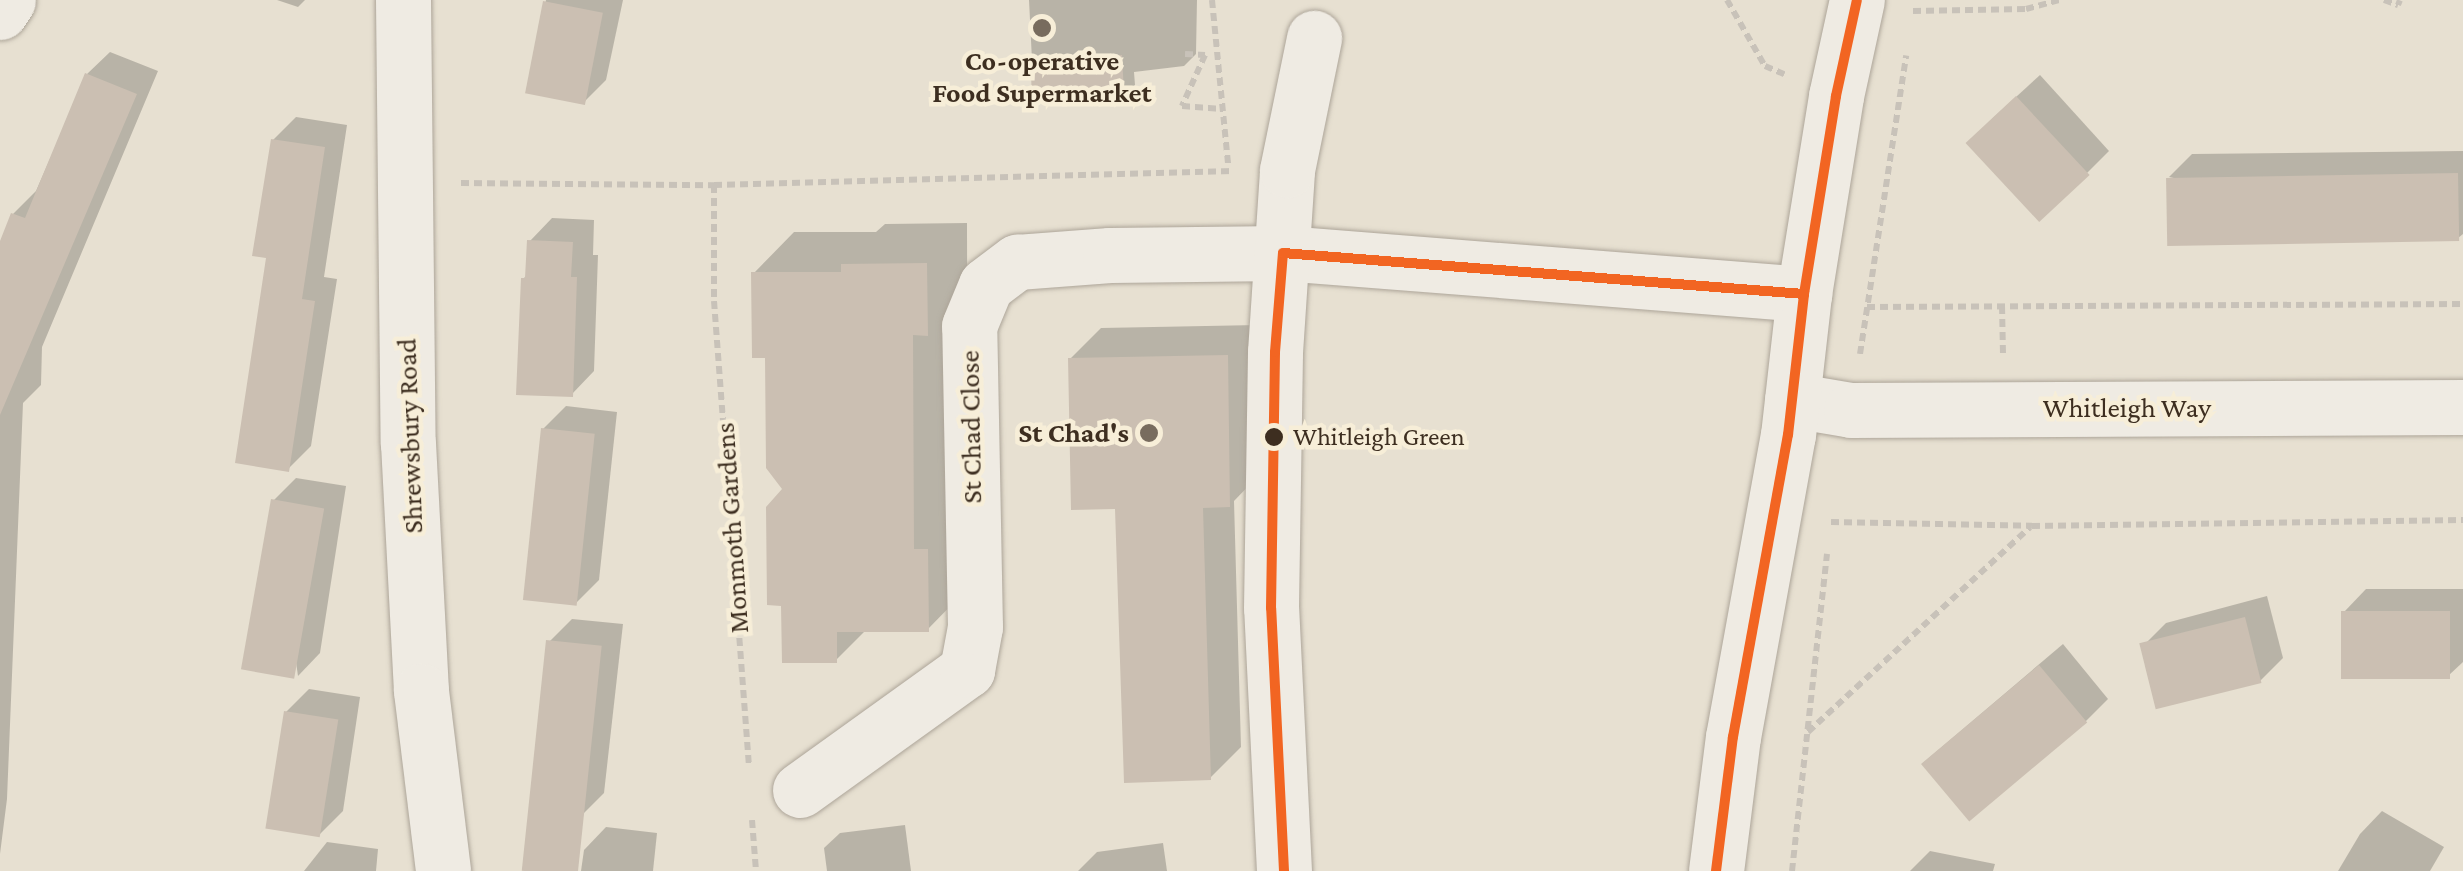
<!DOCTYPE html>
<html>
<head>
<meta charset="utf-8">
<style>
  body { margin:0 }
  #map { position:relative; width:2463px; height:871px; overflow:hidden; background:#e7e0d1; font-family:"Crimson Pro",serif }
  div>[style] { position:absolute }
  .shadow>* { inset:0; background:#0003 }
  .building>* { inset:0; background:#cbbfb2; transform-origin:0 0 }
  .path>* { height:6px; margin-top:-3px; transform-origin:0; background:repeating-linear-gradient(90deg,#c8c2b9 0 8px,transparent 0 13px) }
  .roads { filter:drop-shadow(0 0 2px #ada599) drop-shadow(0 0 2px #ada599) }
  .minor>* { height:55px; margin:-27.5px; padding:0 27.5px; transform-origin:27.5px; border-radius:27.5px; background:#efebe3 }
  .bus-1>* { height:10px; margin:-5px; padding:0 5px; transform-origin:5px; border-radius:5px; background:#f26522 }
  .dots>* { width:28px; height:28px; translate:-50% -50%; box-sizing:border-box; border:5px solid #f7eed8; border-radius:50% }
  span { translate:-50% -50%; white-space:nowrap; text-align:center; line-height:1.15; -webkit-text-stroke:9px #f7eed8; paint-order:stroke }
  .bus-label { font-size:26px; color:#3d2e20 }
  .left { translate:0 -50%; text-align:left }
  .poi-label { font-size:28px; color:#3d2e20; font-weight:700 }
  .right { translate:-100% -50%; text-align:right }
  .street-label { font-size:28px; color:#3d2e20 }
</style>
</head>
<body>
<div id="map">
  <div class="shadow">
    <div style="clip-path:polygon(277px 0,305px 0,298px 7px)"></div>
    <div style="clip-path:polygon(546px 0,623px 0,606px 80px,583px 103px,527px 91px)"></div>
    <div style="clip-path:polygon(1029px 0,1197px 0,1196px 54px,1184px 66px,1134px 72px,1135px 85px,1123px 97px,1034px 101px)"></div>
    <div style="clip-path:polygon(110px 52px,158px 71px,42px 347px,41px 385px,23px 403px,7px 799px,0 854px,0 247px,13px 214px,36px 191px,87px 74px)"></div>
    <div style="clip-path:polygon(2040px 75px,2109px 151px,2087px 173px,1992px 119px)"></div>
    <div style="clip-path:polygon(296px 117px,347px 125px,324px 277px,337px 279px,311px 446px,288px 469px,273px 140px)"></div>
    <div style="clip-path:polygon(2463px 151px,2463px 234px,2458px 238px,2169px 177px,2192px 154px)"></div>
    <div style="clip-path:polygon(552px 218px,594px 220px,593px 255px,598px 255px,594px 371px,572px 394px,523px 279px,528px 274px,530px 241px)"></div>
    <div style="clip-path:polygon(967px 223px,968px 588px,928px 629px,867px 629px,836px 660px,785px 489px,754px 273px,794px 232px,876px 232px,885px 224px)"></div>
    <div style="clip-path:polygon(1258px 325px,1260px 474px,1234px 501px,1241px 747px,1210px 778px,1070px 359px,1101px 328px)"></div>
    <div style="clip-path:polygon(566px 406px,617px 412px,599px 580px,576px 603px,543px 429px)"></div>
    <div style="clip-path:polygon(296px 478px,346px 486px,320px 653px,298px 676px,273px 501px)"></div>
    <div style="clip-path:polygon(2366px 589px,2463px 589px,2463px 662px,2448px 676px,2344px 612px)"></div>
    <div style="clip-path:polygon(2267px 596px,2283px 658px,2260px 681px,2143px 646px,2166px 623px)"></div>
    <div style="clip-path:polygon(572px 619px,623px 624px,604px 793px,581px 816px,549px 642px)"></div>
    <div style="clip-path:polygon(2063px 644px,2108px 699px,2085px 722px,1923px 763px)"></div>
    <div style="clip-path:polygon(309px 689px,360px 697px,343px 811px,320px 834px,286px 712px)"></div>
    <div style="clip-path:polygon(2382px 811px,2444px 847px,2430px 871px,2338px 871px,2360px 834px)"></div>
    <div style="clip-path:polygon(905px 825px,911px 871px,827px 871px,824px 848px,840px 833px)"></div>
    <div style="clip-path:polygon(606px 827px,657px 833px,653px 871px,581px 871px,584px 850px)"></div>
    <div style="clip-path:polygon(327px 842px,378px 849px,376px 871px,304px 871px)"></div>
    <div style="clip-path:polygon(1163px 843px,1167px 871px,1078px 871px,1097px 852px)"></div>
    <div style="clip-path:polygon(1930px 851px,1995px 864px,1993px 871px,1910px 871px)"></div>
  </div>
  <div class="building">
    <div style="left:543px;top:1px;width:61px;height:94px;rotate:11deg"></div>
    <div style="left:1122px;top:55px;width:44px;height:92px;rotate:87deg"></div>
    <div style="clip-path:polygon(85px 73px,137px 94px,0 415px,0 241px,11px 213px,25px 218px)"></div>
    <div style="left:2016px;top:96px;width:108px;height:69px;rotate:47deg"></div>
    <div style="clip-path:polygon(271px 139px,325px 147px,302px 299px,315px 301px,289px 472px,235px 463px,266px 258px,252px 256px)"></div>
    <div style="left:2458px;top:173px;width:68px;height:292px;rotate:89deg"></div>
    <div style="clip-path:polygon(527px 240px,573px 242px,571px 277px,577px 277px,573px 397px,516px 395px,521px 278px,525px 278px)"></div>
    <div style="clip-path:polygon(927px 263px,928px 336px,913px 335px,914px 549px,928px 549px,929px 632px,837px 632px,837px 663px,782px 663px,781px 606px,767px 605px,766px 507px,782px 489px,766px 468px,765px 358px,752px 358px,751px 272px,841px 272px,841px 264px)"></div>
    <div style="clip-path:polygon(1228px 355px,1230px 507px,1203px 508px,1211px 780px,1124px 783px,1115px 509px,1071px 510px,1068px 358px)"></div>
    <div style="left:541px;top:428px;width:54px;height:173px;rotate:6deg"></div>
    <div style="left:271px;top:499px;width:54px;height:173px;rotate:10deg"></div>
    <div style="left:2341px;top:611px;width:109px;height:68px"></div>
    <div style="left:2245px;top:617px;width:68px;height:109px;rotate:76deg"></div>
    <div style="left:546px;top:640px;width:56px;height:232px;rotate:6deg"></div>
    <div style="left:2039px;top:665px;width:75px;height:154px;rotate:50deg"></div>
    <div style="left:284px;top:711px;width:55px;height:119px;rotate:9deg"></div>
  </div>
  <div class="path">
    <div style="left:1212px;top:0;width:164px;rotate:84.4deg"></div>
    <div style="left:1727px;top:0;width:76px;rotate:60.1deg"></div>
    <div style="left:1765px;top:66px;width:21px;rotate:23deg"></div>
    <div style="left:2384px;top:0;width:15px;rotate:20deg"></div>
    <div style="left:2398px;top:5px;width:5px;rotate:-68deg"></div>
    <div style="left:1913px;top:11px;width:113px;rotate:-1deg"></div>
    <div style="left:2026px;top:9px;width:34px;rotate:-15deg"></div>
    <div style="left:1185px;top:54px;width:20px;rotate:3deg"></div>
    <div style="left:1205px;top:55px;width:56px;rotate:114.3deg"></div>
    <div style="left:1182px;top:106px;width:40px;rotate:4.3deg"></div>
    <div style="left:461px;top:183px;width:253px;rotate:0.5deg"></div>
    <div style="left:714px;top:185px;width:519px;rotate:-1.55deg"></div>
    <div style="left:714px;top:185px;width:116px;rotate:90deg"></div>
    <div style="left:714px;top:301px;width:467px;rotate:85.7deg"></div>
    <div style="left:2002px;top:306px;width:49px;rotate:88.8deg"></div>
    <div style="left:1867px;top:307px;width:596px;rotate:-0.29deg"></div>
    <div style="left:1860px;top:354px;width:302px;rotate:-81.2deg"></div>
    <div style="left:1831px;top:522px;width:201px;rotate:1.1deg"></div>
    <div style="left:2032px;top:526px;width:431px;rotate:-0.8deg"></div>
    <div style="left:1808px;top:732px;width:302px;rotate:-42.7deg"></div>
    <div style="left:752px;top:820px;width:51px;rotate:85.5deg"></div>
    <div style="left:1792px;top:871px;width:319px;rotate:-83.7deg"></div>
  </div>
  <div class="roads">
    <div class="minor">
      <div style="left:403px;top:0;width:443px;rotate:89.4deg"></div>
      <div style="left:408px;top:443px;width:248px;rotate:87deg"></div>
      <div style="left:421px;top:691px;width:181px;rotate:83deg"></div>
      <div style="left:0;top:12px;width:14px;rotate:-56deg"></div>
      <div style="left:1792px;top:400px;width:60px;rotate:9.6deg"></div>
      <div style="left:1851px;top:410px;width:612px;rotate:-0.28deg"></div>
      <div style="left:800px;top:790px;width:206px;rotate:-35.7deg"></div>
      <div style="left:967px;top:670px;width:44px;rotate:-79.5deg"></div>
      <div style="left:975px;top:627px;width:301px;rotate:-91.1deg"></div>
      <div style="left:969px;top:326px;width:44px;rotate:-67.5deg"></div>
      <div style="left:986px;top:285px;width:39px;rotate:-37deg"></div>
      <div style="left:1017px;top:262px;width:93px;rotate:-4.3deg"></div>
      <div style="left:1110px;top:255px;width:173px;rotate:-0.7deg"></div>
      <div style="left:1283px;top:253px;width:523px;rotate:4.5deg"></div>
      <div style="left:1284px;top:871px;width:263px;rotate:-92.8deg"></div>
      <div style="left:1271px;top:608px;width:256px;rotate:-89.1deg"></div>
      <div style="left:1275px;top:352px;width:182px;rotate:-86.2deg"></div>
      <div style="left:1287px;top:170px;width:135px;rotate:-78.4deg"></div>
      <div style="left:1716px;top:871px;width:135px;rotate:-82.8deg"></div>
      <div style="left:1733px;top:737px;width:307px;rotate:-79.7deg"></div>
      <div style="left:1788px;top:435px;width:142px;rotate:-83.5deg"></div>
      <div style="left:1804px;top:294px;width:201px;rotate:-80.8deg"></div>
      <div style="left:1836px;top:96px;width:98px;rotate:-77.7deg"></div>
    </div>
  </div>
  <div class="bus-1">
    <div style="left:1284px;top:871px;width:263px;rotate:-92.8deg"></div>
    <div style="left:1271px;top:608px;width:256px;rotate:-89.1deg"></div>
    <div style="left:1275px;top:352px;width:99px;rotate:-85.4deg"></div>
    <div style="left:1283px;top:253px;width:523px;rotate:4.5deg"></div>
    <div style="left:1716px;top:871px;width:135px;rotate:-82.8deg"></div>
    <div style="left:1733px;top:737px;width:307px;rotate:-79.7deg"></div>
    <div style="left:1788px;top:435px;width:142px;rotate:-83.5deg"></div>
    <div style="left:1804px;top:294px;width:201px;rotate:-80.8deg"></div>
    <div style="left:1836px;top:96px;width:98px;rotate:-77.7deg"></div>
  </div>
  <div class="dots">
    <div style="left:1042px;top:28px;background:#786c5e"></div>
    <div style="left:1149px;top:433px;background:#786c5e"></div>
    <div style="left:1274px;top:437px;background:#3d2e20"></div>
  </div>
  <div class="bus-label">
    <span class="left" style="left:1293px;top:437px">Whitleigh Green</span>
  </div>
  <div class="poi-label">
    <span style="left:1042px;top:77px">Co-operative<br>Food Supermarket</span>
    <span class="right" style="left:1129px;top:433px">St Chad's</span>
  </div>
  <div class="street-label">
    <span style="left:2127px;top:408px">Whitleigh Way</span>
    <span style="left:971px;top:427px;rotate:-91deg">St Chad Close</span>
    <span style="left:410px;top:436px;rotate:-92deg">Shrewsbury Road</span>
    <span style="left:732px;top:528px;rotate:-94deg">Monmoth Gardens</span>
  </div>
</div>
</body>
</html>
